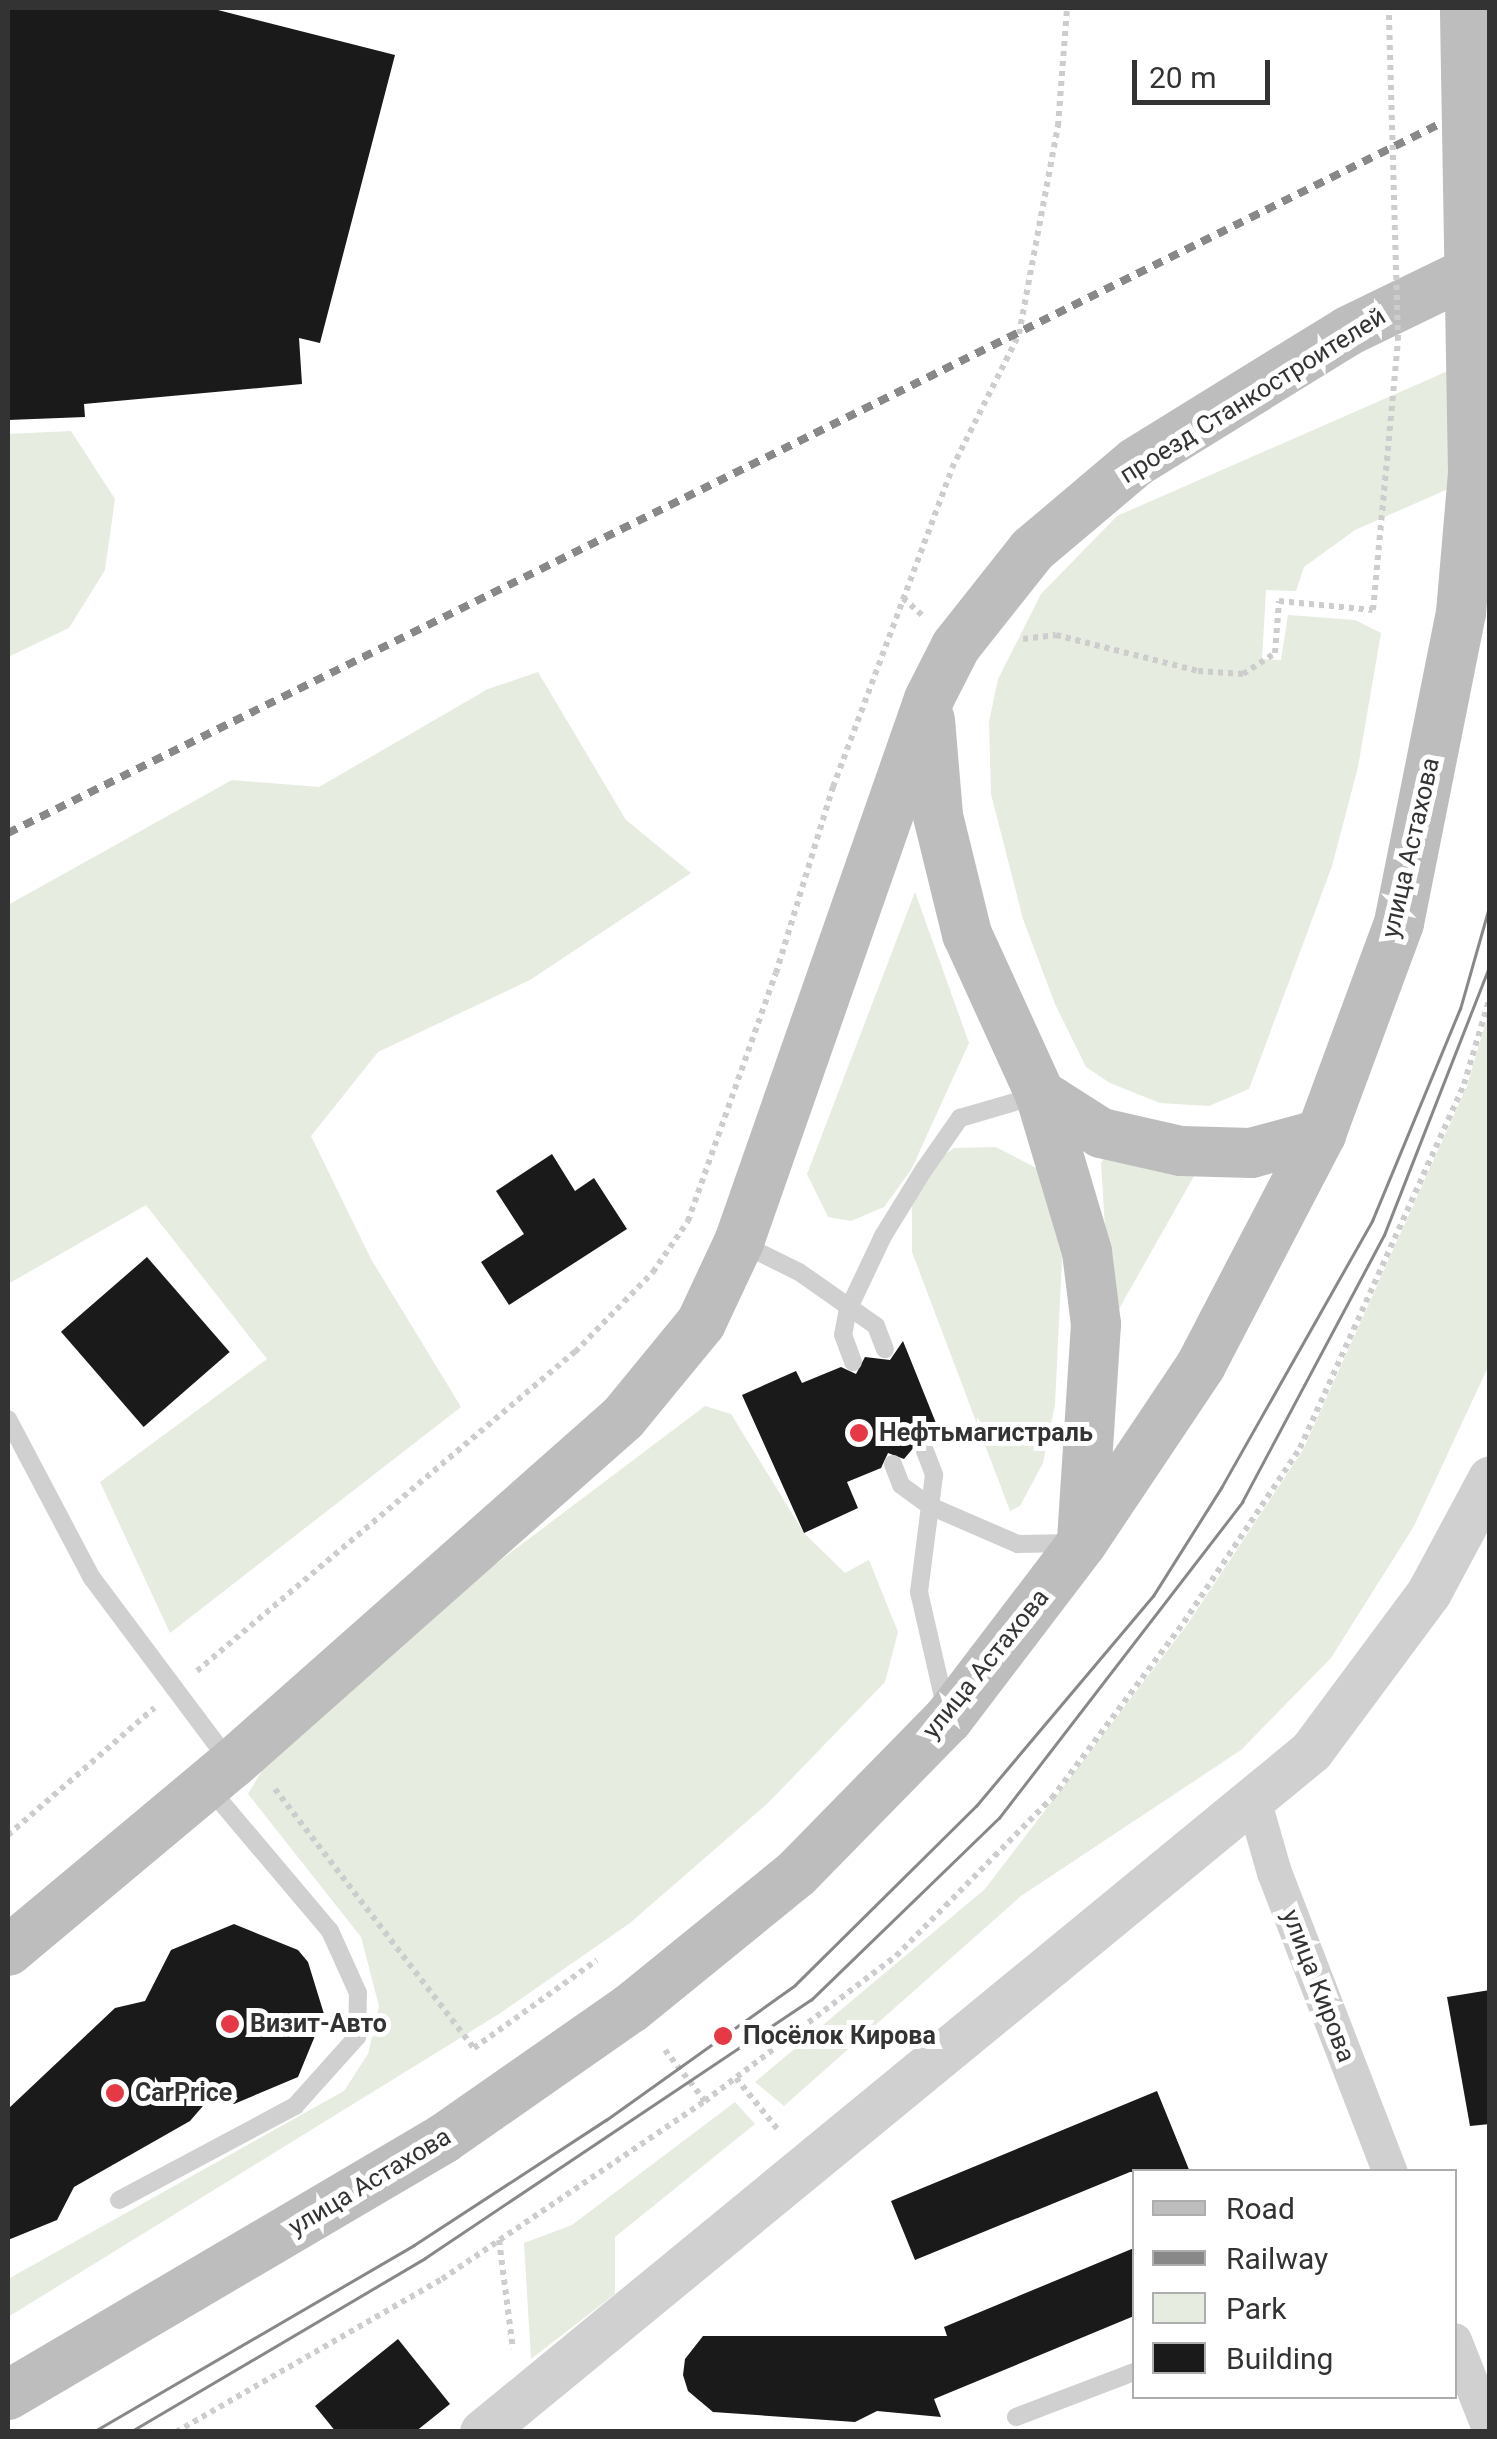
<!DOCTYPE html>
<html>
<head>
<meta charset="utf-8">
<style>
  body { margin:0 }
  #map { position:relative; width:1497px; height:2439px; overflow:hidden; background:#fff; font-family:Roboto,sans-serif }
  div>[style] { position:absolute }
  .green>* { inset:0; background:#e6ecdf }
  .building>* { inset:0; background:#1a1a1a; transform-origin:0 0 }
  .path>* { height:6px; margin-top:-3px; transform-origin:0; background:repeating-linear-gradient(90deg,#cdcdcd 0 5px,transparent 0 10px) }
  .service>* { height:18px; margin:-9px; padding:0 9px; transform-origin:9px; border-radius:9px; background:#d0d0d0 }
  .minor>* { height:35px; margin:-17.5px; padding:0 17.5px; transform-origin:17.5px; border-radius:17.5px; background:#d0d0d0 }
  .tertiary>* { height:45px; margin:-22.5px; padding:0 22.5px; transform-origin:22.5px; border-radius:22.5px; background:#d0d0d0 }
  .secondary>* { height:50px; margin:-25px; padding:0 25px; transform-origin:25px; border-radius:25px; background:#bdbdbd }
  .tram>* { height:2.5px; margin:-1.25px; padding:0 1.25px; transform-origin:1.25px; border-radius:1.25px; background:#888 }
  .rail>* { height:8px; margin-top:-4px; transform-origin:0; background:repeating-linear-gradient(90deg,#888 0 10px,transparent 0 18px) }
  .path-bridge>* { height:6px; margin-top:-3px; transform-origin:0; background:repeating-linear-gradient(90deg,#cdcdcd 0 5px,transparent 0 10px) }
  .secondary-bridge>* { height:50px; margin:-25px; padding:0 25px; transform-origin:25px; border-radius:25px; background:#bdbdbd }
  .dots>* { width:28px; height:28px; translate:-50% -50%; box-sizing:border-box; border:5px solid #fff; border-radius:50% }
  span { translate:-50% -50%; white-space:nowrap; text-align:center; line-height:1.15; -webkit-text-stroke:10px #fff; paint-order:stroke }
  .street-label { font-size:25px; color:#333 }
  .poi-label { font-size:25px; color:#333; font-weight:700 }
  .left { translate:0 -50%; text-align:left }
  .frame { position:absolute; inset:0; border:10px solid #333; pointer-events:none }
  .legend { position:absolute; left:1132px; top:2169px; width:325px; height:230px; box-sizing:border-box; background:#fff; border:2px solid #adadad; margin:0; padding:12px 18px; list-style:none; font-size:30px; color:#333 }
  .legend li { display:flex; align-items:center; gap:20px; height:50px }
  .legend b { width:50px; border:2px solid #adadad }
  .scale { position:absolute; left:1132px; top:60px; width:138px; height:45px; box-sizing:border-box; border:5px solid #333; border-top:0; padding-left:12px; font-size:30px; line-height:35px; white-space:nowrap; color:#333; -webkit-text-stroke:8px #fff; paint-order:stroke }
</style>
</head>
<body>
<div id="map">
  <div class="green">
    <div style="clip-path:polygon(1489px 353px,1489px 471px,1355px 530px,1304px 567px,1296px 591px,1266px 590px,1262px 659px,1281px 660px,1288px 615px,1355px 620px,1381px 633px,1358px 767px,1332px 866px,1249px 1089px,1209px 1106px,1160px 1103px,1110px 1083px,1086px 1067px,1055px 1004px,1023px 919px,991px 794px,989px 722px,998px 679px,1041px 594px,1117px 516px)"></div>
    <div style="clip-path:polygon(71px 431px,115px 499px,105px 570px,69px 628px,8px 657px,8px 434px)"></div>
    <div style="clip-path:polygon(538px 672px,626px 820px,691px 873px,530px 980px,378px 1052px,311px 1136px,371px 1259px,461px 1407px,170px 1633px,100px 1482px,267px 1359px,146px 1205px,8px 1284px,8px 905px,232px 780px,319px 787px,488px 689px)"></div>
    <div style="clip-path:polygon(915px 892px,969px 1043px,911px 1170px,884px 1207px,851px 1221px,828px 1217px,807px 1174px)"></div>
    <div style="clip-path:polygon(1489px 1011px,1489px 1365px,1414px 1526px,1331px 1658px,1241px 1750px,1021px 1896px,784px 2106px,755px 2082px,985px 1889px,1187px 1625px,1303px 1450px,1467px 1086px)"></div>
    <div style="clip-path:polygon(996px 1147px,1046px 1173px,1064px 1218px,1055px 1404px,1043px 1463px,1020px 1506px,1010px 1511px,912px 1252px,912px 1200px,926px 1168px,954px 1148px)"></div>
    <div style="clip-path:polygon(1108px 1153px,1202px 1162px,1111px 1323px,1101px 1163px)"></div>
    <div style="clip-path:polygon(705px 1406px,731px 1414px,804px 1533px,845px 1573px,869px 1560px,898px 1632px,885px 1682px,767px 1804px,630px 1923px,499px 2014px,8px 2317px,8px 2279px,344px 2091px,368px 2054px,379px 2006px,361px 1937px,248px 1794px,274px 1750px,473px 1581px)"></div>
    <div style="clip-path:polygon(735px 2102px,755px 2124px,615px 2237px,615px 2294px,531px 2359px,524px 2243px,572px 2225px)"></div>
  </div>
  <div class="building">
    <div style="clip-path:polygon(8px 8px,210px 8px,395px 55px,320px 343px,299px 338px,302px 384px,84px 404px,85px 417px,8px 420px)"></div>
    <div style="clip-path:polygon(552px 1154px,575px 1191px,594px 1178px,627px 1229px,509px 1305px,481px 1262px,524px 1234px,496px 1191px)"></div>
    <div style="left:147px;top:1257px;width:126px;height:114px;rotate:49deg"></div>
    <div style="clip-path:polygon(903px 1341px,944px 1443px,920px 1440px,904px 1459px,888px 1453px,881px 1468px,847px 1482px,858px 1508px,804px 1533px,742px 1395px,796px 1371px,802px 1383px,841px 1367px,856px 1374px,865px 1357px,890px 1360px)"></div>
    <div style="clip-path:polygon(234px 1924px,298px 1950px,308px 1962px,324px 2014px,298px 2077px,234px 2104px,209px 2099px,190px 2121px,74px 2187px,57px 2220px,8px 2240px,8px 2109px,115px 2008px,145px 2001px,171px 1950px)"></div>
    <div style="clip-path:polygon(1490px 1990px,1490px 2124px,1470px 2126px,1447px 1997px)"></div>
    <div style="clip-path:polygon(1157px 2091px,1190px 2172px,1130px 2172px,915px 2260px,891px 2201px)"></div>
    <div style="clip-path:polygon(1134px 2248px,1134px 2316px,934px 2399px,941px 2417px,877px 2411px,855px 2422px,713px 2412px,688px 2391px,683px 2375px,685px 2359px,703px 2336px,947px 2336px,944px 2327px)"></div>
    <div style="clip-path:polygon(398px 2339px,450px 2404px,415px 2432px,336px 2432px,315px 2406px)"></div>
  </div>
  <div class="path">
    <div style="left:903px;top:598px;width:27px;rotate:42deg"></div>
    <div style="left:1023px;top:639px;width:33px;rotate:-7deg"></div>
    <div style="left:1056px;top:635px;width:146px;rotate:14.2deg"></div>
    <div style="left:1198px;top:671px;width:45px;rotate:3.8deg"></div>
    <div style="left:1243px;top:674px;width:38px;rotate:-33deg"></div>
    <div style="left:1275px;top:653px;width:52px;rotate:-85.6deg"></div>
    <div style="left:1279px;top:601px;width:94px;rotate:5.5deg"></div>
    <div style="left:197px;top:1671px;width:495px;rotate:-40.2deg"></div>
    <div style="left:575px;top:1352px;width:112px;rotate:-45.7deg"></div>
    <div style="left:653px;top:1272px;width:62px;rotate:-55.5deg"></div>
    <div style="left:688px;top:1221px;width:263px;rotate:-70.5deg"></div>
    <div style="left:776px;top:973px;width:195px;rotate:-73deg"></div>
    <div style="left:833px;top:787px;width:340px;rotate:-69.5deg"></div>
    <div style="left:952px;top:468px;width:150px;rotate:-63.4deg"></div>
    <div style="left:1019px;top:334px;width:212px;rotate:-79.4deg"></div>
    <div style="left:1058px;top:126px;width:118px;rotate:-85.6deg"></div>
    <div style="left:275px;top:1789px;width:327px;rotate:52.5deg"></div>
    <div style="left:474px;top:2048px;width:151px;rotate:-35.6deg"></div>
    <div style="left:8px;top:1835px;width:194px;rotate:-41deg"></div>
    <div style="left:665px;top:2050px;width:65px;rotate:51.9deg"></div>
    <div style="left:736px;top:2078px;width:68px;rotate:50.9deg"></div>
    <div style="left:499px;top:2240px;width:110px;rotate:82.7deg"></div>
    <div style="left:176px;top:2432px;width:307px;rotate:-29.9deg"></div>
    <div style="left:442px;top:2279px;width:318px;rotate:-34.1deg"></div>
    <div style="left:705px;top:2101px;width:240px;rotate:-37.2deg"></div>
    <div style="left:896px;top:1956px;width:222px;rotate:-45.4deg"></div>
    <div style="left:1052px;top:1798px;width:220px;rotate:-53.1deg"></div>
    <div style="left:1184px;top:1622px;width:209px;rotate:-56.3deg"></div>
    <div style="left:1300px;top:1448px;width:399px;rotate:-65.7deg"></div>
    <div style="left:1464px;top:1084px;width:91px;rotate:-73.4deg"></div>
  </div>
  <div class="service">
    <div style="left:744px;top:1245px;width:61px;rotate:26.1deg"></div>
    <div style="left:799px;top:1272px;width:94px;rotate:35deg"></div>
    <div style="left:876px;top:1326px;width:25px;rotate:69deg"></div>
    <div style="left:853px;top:1362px;width:29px;rotate:-110deg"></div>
    <div style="left:843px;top:1335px;width:25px;rotate:-79deg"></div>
    <div style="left:848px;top:1310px;width:82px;rotate:-64.7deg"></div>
    <div style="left:883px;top:1236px;width:76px;rotate:-58.4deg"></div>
    <div style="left:923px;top:1171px;width:65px;rotate:-55.1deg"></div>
    <div style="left:960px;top:1118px;width:78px;rotate:-16.3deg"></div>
    <div style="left:8px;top:1419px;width:180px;rotate:62.2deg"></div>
    <div style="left:92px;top:1578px;width:227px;rotate:53.2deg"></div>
    <div style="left:925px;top:1451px;width:26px;rotate:69deg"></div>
    <div style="left:934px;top:1475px;width:118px;rotate:97.3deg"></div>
    <div style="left:919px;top:1592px;width:121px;rotate:77.1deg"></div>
    <div style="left:893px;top:1464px;width:22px;rotate:69deg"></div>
    <div style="left:901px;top:1485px;width:36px;rotate:36deg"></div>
    <div style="left:930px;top:1506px;width:96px;rotate:23.4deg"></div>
    <div style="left:1018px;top:1544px;width:55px;rotate:-1deg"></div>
    <div style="left:119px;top:2200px;width:200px;rotate:-28.1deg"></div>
    <div style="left:295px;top:2106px;width:93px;rotate:-48.1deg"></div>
    <div style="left:357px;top:2037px;width:44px;rotate:-88.7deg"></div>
    <div style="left:358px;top:1993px;width:68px;rotate:-114.3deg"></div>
    <div style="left:330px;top:1931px;width:186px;rotate:-130.2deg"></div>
    <div style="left:1016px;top:2417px;width:126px;rotate:-20.9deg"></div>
  </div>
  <div class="minor">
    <div style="left:1253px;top:1799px;width:76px;rotate:74deg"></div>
    <div style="left:1274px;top:1872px;width:322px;rotate:68.9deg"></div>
    <div style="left:1454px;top:2340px;width:98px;rotate:68.4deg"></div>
  </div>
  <div class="tertiary">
    <div style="left:482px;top:2432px;width:1073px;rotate:-39.4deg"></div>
    <div style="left:1311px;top:1751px;width:198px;rotate:-53.4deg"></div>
    <div style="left:1429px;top:1592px;width:129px;rotate:-61.8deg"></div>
  </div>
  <div class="secondary">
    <div style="left:930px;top:720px;width:96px;rotate:85.2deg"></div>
    <div style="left:938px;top:816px;width:122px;rotate:76.2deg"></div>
    <div style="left:967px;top:934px;width:176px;rotate:65.5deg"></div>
    <div style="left:1040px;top:1094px;width:165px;rotate:73.4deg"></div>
    <div style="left:1087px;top:1252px;width:73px;rotate:82.9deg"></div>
    <div style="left:1096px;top:1324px;width:214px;rotate:93.7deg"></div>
    <div style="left:1040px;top:1094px;width:72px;rotate:32.6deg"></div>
    <div style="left:1101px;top:1133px;width:82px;rotate:12.7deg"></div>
    <div style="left:1181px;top:1151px;width:70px;rotate:1.6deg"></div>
    <div style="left:1251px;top:1153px;width:73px;rotate:-15.2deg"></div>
    <div style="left:8px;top:1951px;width:292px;rotate:-39.9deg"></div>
    <div style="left:232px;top:1764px;width:522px;rotate:-41.51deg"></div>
    <div style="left:623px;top:1418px;width:123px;rotate:-50.6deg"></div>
    <div style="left:701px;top:1323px;width:89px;rotate:-64.9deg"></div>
    <div style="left:739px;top:1242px;width:575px;rotate:-70.71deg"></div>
    <div style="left:929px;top:699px;width:59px;rotate:-63deg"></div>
    <div style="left:956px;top:646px;width:122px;rotate:-51.6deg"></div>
    <div style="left:1032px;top:550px;width:136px;rotate:-40.2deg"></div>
    <div style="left:1136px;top:462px;width:249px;rotate:-31.7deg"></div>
    <div style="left:1348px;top:331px;width:158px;rotate:-25.9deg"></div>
    <div style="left:8px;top:2395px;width:505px;rotate:-30.48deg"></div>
    <div style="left:443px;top:2139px;width:229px;rotate:-34.9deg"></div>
    <div style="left:631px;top:2008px;width:213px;rotate:-39.1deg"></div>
    <div style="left:796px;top:1874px;width:217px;rotate:-45.6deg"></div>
    <div style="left:948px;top:1719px;width:221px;rotate:-52.7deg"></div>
    <div style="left:1082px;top:1543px;width:214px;rotate:-56.2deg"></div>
    <div style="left:1201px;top:1365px;width:260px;rotate:-62.5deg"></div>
    <div style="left:1321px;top:1134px;width:225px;rotate:-69.7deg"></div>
    <div style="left:1399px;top:923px;width:316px;rotate:-78.7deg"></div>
  </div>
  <div class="tram">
    <div style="left:93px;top:2432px;width:371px;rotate:-30.2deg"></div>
    <div style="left:414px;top:2245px;width:229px;rotate:-33.1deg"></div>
    <div style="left:606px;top:2120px;width:232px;rotate:-35.5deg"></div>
    <div style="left:795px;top:1985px;width:255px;rotate:-44.7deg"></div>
    <div style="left:976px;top:1806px;width:275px;rotate:-49.9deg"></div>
    <div style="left:1153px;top:1596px;width:128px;rotate:-57.8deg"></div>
    <div style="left:1221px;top:1488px;width:307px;rotate:-60.5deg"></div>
    <div style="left:1372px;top:1221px;width:230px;rotate:-67.5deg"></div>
    <div style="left:1460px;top:1009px;width:109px;rotate:-74.1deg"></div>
    <div style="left:130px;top:2432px;width:342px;rotate:-30.5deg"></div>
    <div style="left:425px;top:2258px;width:464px;rotate:-33.8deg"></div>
    <div style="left:811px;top:2000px;width:262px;rotate:-44.1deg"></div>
    <div style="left:999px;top:1818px;width:399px;rotate:-52.4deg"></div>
    <div style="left:1242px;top:1502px;width:302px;rotate:-62deg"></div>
    <div style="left:1384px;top:1235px;width:291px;rotate:-68.6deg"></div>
  </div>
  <div class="rail">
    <div style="left:8px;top:833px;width:1654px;rotate:-26.35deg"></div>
  </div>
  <div class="path-bridge">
    <div style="left:1373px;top:610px;width:271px;rotate:-84.7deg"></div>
    <div style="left:1398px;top:340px;width:332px;rotate:-91.6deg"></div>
  </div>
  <div class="secondary-bridge">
    <div style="left:1461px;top:613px;width:142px;rotate:-85.1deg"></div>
    <div style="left:1473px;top:472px;width:464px;rotate:-91deg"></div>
  </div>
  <div class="dots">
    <div style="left:859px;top:1433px;background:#e63946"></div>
    <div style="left:230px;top:2024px;background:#e63946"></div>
    <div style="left:723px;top:2036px;background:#e63946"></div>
    <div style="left:115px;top:2093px;background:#e63946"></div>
  </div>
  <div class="street-label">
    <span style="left:1253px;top:396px;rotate:-32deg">проезд Станкостроителей</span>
    <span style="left:1411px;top:848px;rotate:-77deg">улица Астахова</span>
    <span style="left:986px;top:1664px;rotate:-51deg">улица Астахова</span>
    <span style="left:1318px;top:1986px;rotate:69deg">улица Кирова</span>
    <span style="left:370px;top:2182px;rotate:-31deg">улица Астахова</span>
  </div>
  <div class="poi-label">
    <span class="left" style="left:879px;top:1433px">Нефтьмагистраль</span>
    <span class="left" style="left:250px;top:2024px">Визит-Авто</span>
    <span class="left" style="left:743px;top:2036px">Посёлок Кирова</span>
    <span class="left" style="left:135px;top:2093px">CarPrice</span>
  </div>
  <div class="frame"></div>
  <ul class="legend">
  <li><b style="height:12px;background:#bdbdbd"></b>Road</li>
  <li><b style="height:12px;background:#888"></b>Railway</li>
  <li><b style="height:28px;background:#e6ecdf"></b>Park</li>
  <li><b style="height:28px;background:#1a1a1a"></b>Building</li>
  </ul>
  <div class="scale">20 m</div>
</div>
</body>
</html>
